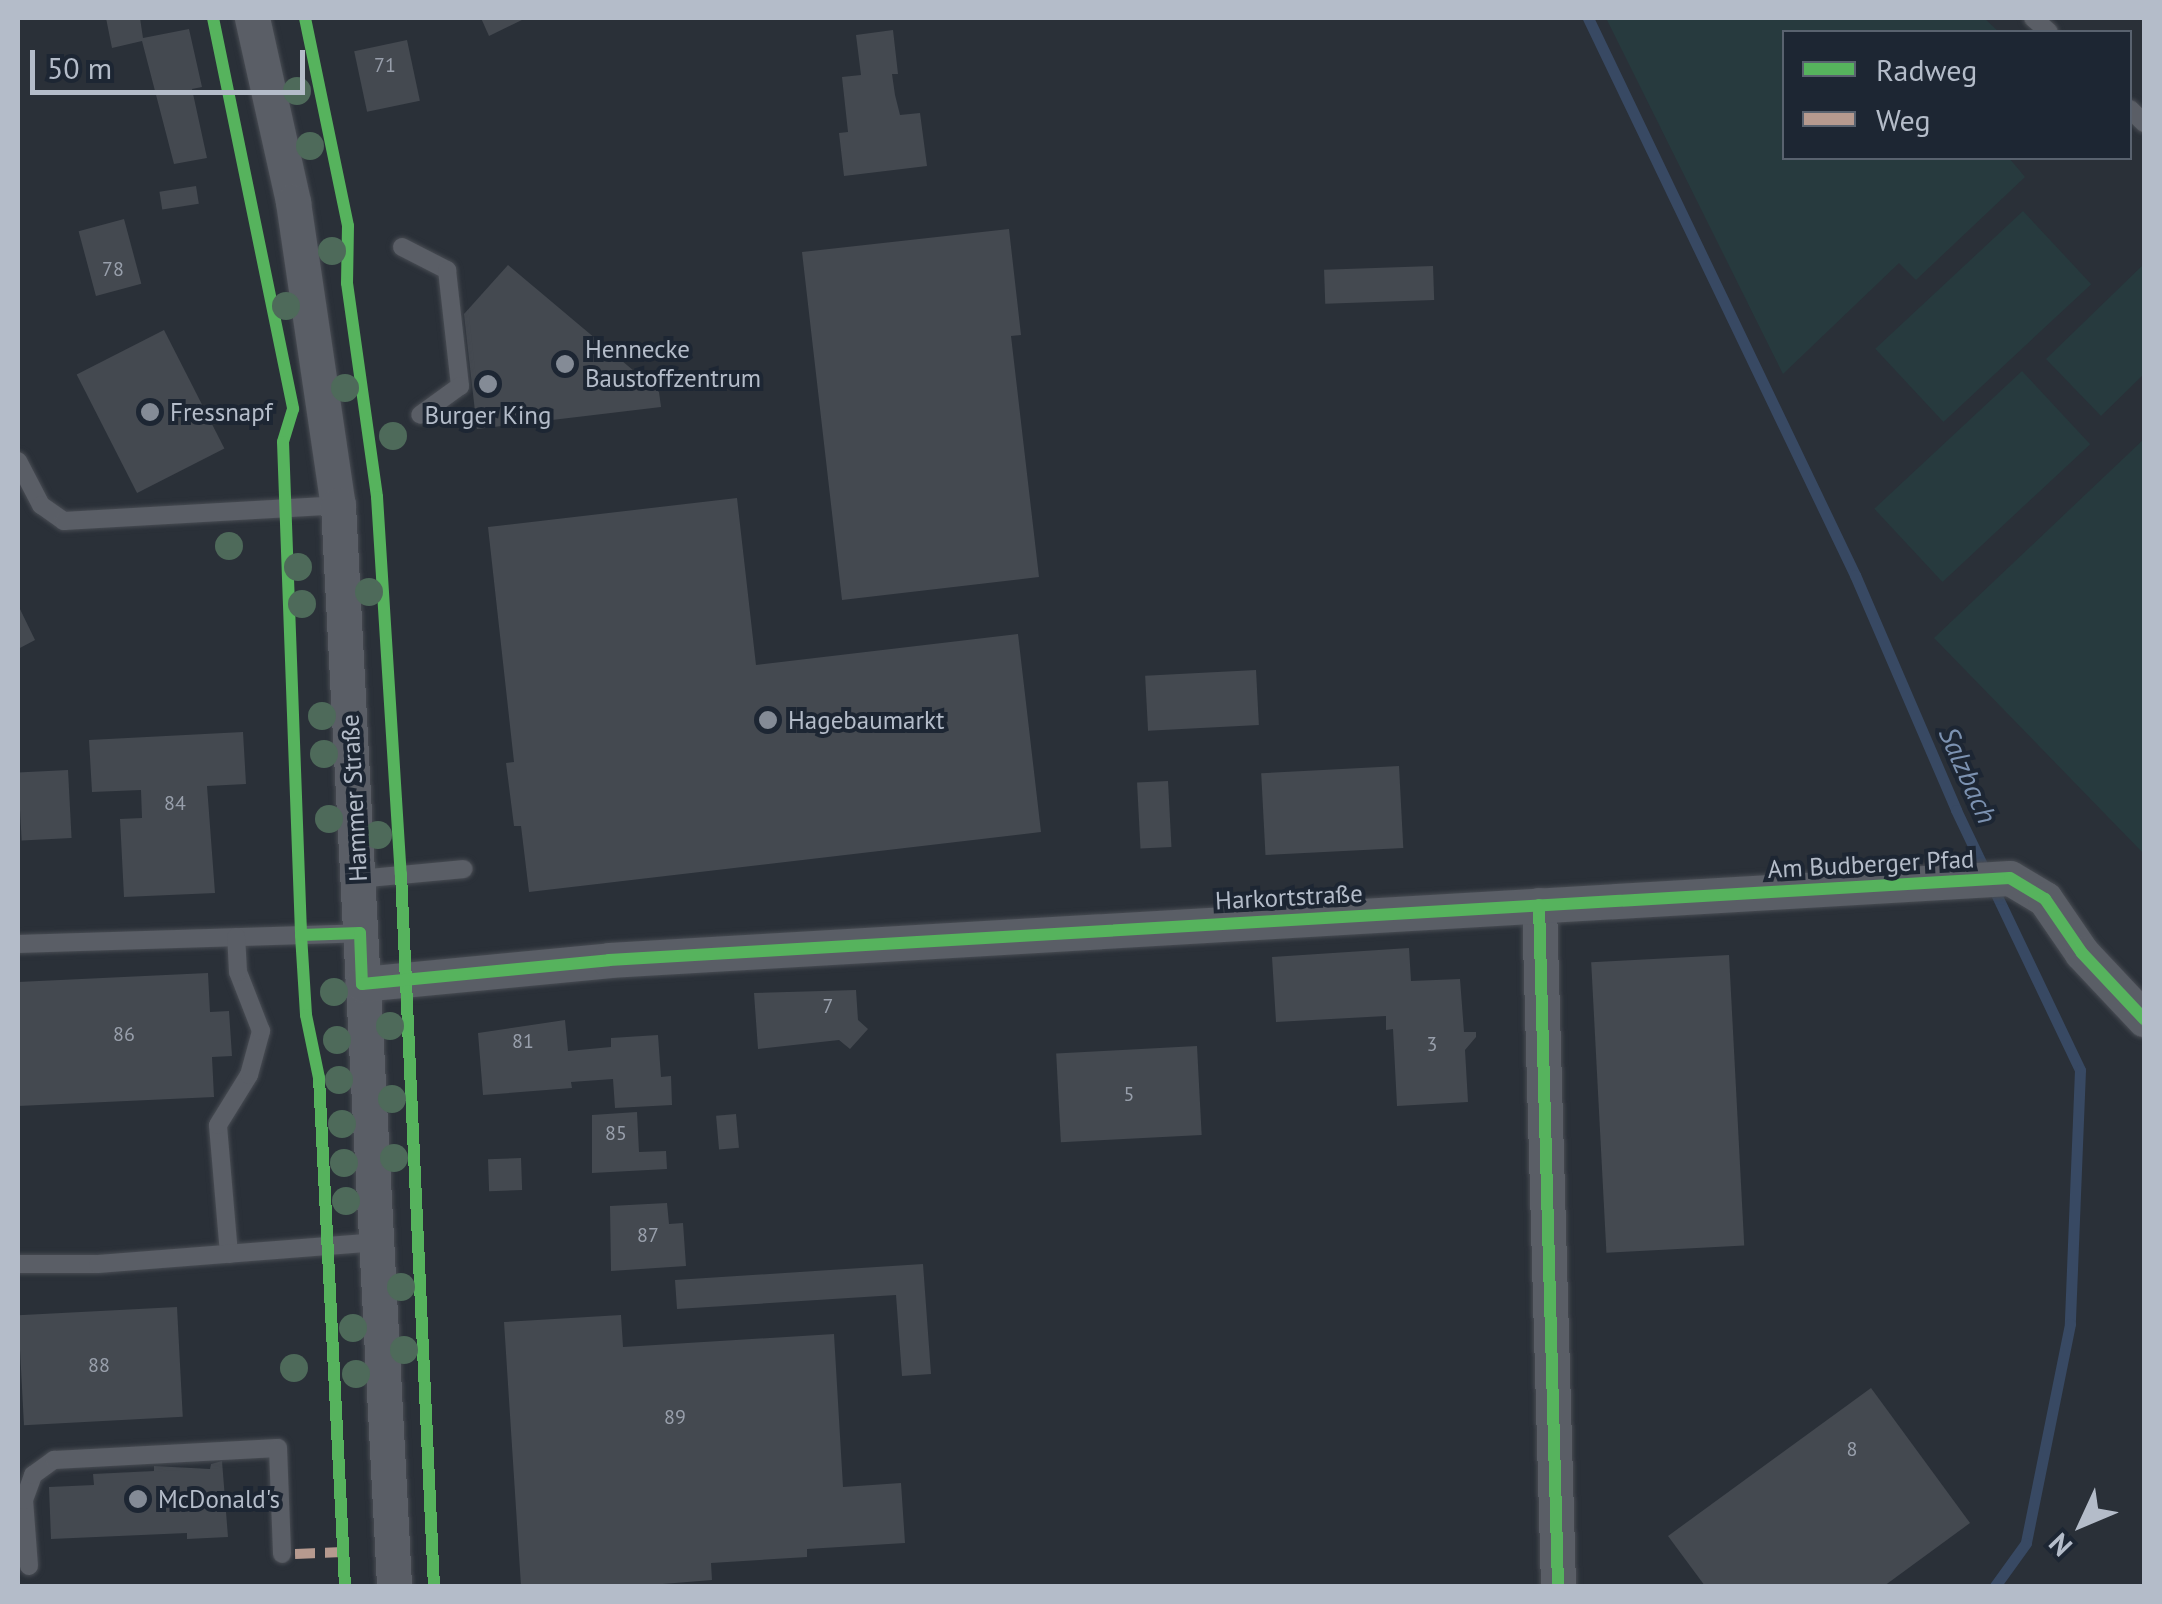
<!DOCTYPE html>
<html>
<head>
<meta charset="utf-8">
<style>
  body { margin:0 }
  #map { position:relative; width:2162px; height:1604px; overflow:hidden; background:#2a3038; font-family:"PT Sans",sans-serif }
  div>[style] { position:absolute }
  .green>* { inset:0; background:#273a3e; transform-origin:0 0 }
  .stream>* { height:11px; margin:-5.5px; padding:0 5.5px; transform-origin:5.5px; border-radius:5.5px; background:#384963 }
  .building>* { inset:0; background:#444950; transform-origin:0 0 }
  .roads { filter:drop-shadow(0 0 2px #484c53) drop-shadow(0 0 2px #484c53) }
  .service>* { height:18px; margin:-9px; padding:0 9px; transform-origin:9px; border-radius:9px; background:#5a5e66 }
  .minor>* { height:35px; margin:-17.5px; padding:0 17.5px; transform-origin:17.5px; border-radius:17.5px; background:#5a5e66 }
  .quiet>* { height:10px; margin-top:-5px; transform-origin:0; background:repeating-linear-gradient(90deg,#b69a8f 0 20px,transparent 0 30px) }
  .cycleway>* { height:12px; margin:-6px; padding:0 6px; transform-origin:6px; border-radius:6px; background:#56b35d }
  .trees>* { width:28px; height:28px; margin:-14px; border-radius:50%; background:#4e6a5a }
  .dots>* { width:28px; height:28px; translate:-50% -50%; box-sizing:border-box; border:5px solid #1d2633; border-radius:50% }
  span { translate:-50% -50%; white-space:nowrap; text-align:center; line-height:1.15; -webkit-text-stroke:8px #1d2633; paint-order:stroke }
  .number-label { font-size:20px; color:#989fab }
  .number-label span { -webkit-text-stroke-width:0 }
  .poi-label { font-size:25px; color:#b4bcc9 }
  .left { translate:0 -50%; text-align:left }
  .street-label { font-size:25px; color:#b4bcc9 }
  .water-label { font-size:28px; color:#7c92b1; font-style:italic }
  .frame { position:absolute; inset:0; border:20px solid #b4bcc9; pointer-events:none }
  .legend { position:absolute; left:1782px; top:30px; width:350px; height:130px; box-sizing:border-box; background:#1d2633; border:2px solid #59626f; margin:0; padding:12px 18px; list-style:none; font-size:30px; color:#b4bcc9 }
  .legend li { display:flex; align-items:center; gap:20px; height:50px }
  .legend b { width:50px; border:2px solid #59626f }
  .north { position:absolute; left:2032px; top:1474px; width:100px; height:100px; -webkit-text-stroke:8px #1d2633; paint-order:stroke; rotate:226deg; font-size:28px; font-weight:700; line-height:40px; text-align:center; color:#b4bcc9 }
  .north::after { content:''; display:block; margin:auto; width:35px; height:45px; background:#b4bcc9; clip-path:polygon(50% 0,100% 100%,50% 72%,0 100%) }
  .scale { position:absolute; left:30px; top:50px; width:275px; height:45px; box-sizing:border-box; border:5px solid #b4bcc9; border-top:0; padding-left:12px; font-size:30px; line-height:35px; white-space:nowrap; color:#b4bcc9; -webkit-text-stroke:8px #1d2633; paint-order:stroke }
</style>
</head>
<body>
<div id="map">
  <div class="green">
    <div style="clip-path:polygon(1606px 18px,1984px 18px,1999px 32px,1784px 32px,1784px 158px,2009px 158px,2025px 177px,1916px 280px,1899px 263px,1783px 374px)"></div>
    <div style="left:2023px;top:211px;width:100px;height:202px;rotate:47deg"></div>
    <div style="clip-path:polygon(2144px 264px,2144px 374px,2101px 416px,2046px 359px)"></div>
    <div style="left:2022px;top:371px;width:100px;height:202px;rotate:47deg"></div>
    <div style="clip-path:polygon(2144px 439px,2144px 854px,1934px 638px)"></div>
  </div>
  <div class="stream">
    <div style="left:1588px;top:18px;width:618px;rotate:64.39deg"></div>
    <div style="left:1855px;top:575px;width:256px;rotate:66.7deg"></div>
    <div style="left:1956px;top:810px;width:288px;rotate:64.5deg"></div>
    <div style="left:2080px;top:1070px;width:254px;rotate:92.3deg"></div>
    <div style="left:2070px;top:1324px;width:223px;rotate:101.4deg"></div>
    <div style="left:2026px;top:1543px;width:53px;rotate:125.8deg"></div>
  </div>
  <div class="building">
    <div style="clip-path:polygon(106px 18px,140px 18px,143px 38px,189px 29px,202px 87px,192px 89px,207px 158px,174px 164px,142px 41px,112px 48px)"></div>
    <div style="clip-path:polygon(481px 18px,526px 18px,489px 36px)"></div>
    <div style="clip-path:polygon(893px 30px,898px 74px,892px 74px,895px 95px,900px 115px,920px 113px,927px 166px,844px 176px,839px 133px,848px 132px,842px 77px,861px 75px,856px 35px)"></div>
    <div style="left:407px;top:40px;width:62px;height:54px;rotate:78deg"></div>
    <div style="left:196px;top:186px;width:18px;height:37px;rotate:81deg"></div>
    <div style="left:124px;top:219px;width:67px;height:47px;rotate:75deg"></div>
    <div style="clip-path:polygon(1009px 229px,1021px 335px,1011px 336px,1039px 577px,842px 600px,802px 252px)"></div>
    <div style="clip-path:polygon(508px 265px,659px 392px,661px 407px,477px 429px,464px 314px)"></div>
    <div style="left:1433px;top:266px;width:34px;height:109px;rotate:88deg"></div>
    <div style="left:164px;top:330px;width:133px;height:98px;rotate:63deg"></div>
    <div style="clip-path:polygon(737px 498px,756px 665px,1018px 634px,1041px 832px,529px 892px,521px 826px,514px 826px,506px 763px,514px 762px,488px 527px)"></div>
    <div style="clip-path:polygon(18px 605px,35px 640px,18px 649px)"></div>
    <div style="left:1256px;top:670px;width:55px;height:111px;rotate:87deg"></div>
    <div style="clip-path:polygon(243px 732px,246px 784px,207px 786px,215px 893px,124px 897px,120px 819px,142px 818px,141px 790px,92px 792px,89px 740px)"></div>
    <div style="left:1399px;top:766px;width:82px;height:138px;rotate:87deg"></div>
    <div style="left:68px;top:770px;width:68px;height:50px;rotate:87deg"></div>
    <div style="left:1168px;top:781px;width:66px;height:31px;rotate:87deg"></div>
    <div style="clip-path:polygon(1409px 948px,1411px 981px,1460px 979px,1464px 1032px,1476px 1032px,1476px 1037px,1465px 1050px,1468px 1102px,1397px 1106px,1393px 1029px,1386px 1030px,1386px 1016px,1276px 1022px,1272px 957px)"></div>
    <div style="left:1729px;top:955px;width:291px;height:138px;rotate:87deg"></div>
    <div style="clip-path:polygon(208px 973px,210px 1012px,229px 1011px,232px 1056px,212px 1057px,214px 1097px,18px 1106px,18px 982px)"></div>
    <div style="clip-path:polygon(856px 990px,858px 1020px,868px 1029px,850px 1049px,839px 1040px,758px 1049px,754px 993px)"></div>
    <div style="clip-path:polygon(565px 1020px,568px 1051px,611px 1047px,611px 1038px,658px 1035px,661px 1077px,671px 1076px,672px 1105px,615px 1108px,613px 1079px,571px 1082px,572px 1088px,483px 1095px,478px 1033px)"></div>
    <div style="left:1197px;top:1046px;width:89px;height:141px;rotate:87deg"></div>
    <div style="clip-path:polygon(637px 1112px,639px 1152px,666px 1151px,667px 1169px,592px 1173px,592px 1115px)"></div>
    <div style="left:736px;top:1114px;width:34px;height:20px;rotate:85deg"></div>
    <div style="left:521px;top:1158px;width:32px;height:33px;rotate:88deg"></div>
    <div style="clip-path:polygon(667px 1203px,669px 1224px,683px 1223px,686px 1266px,611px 1271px,610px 1206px)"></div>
    <div style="clip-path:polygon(923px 1264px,931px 1374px,902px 1376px,896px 1295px,677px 1309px,675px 1280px)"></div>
    <div style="left:177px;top:1307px;width:110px;height:159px;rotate:87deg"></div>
    <div style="clip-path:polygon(621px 1315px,623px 1347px,834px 1334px,843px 1487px,901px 1483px,905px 1543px,807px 1549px,807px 1557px,711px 1563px,712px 1580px,638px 1586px,521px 1586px,504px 1322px)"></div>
    <div style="clip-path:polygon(1871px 1388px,1970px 1523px,1884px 1586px,1705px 1586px,1668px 1536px)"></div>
    <div style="clip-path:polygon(222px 1461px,228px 1537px,187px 1539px,187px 1533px,51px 1539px,49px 1487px,94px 1485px,93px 1474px,154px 1471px,154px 1466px,210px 1469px,211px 1464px)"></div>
  </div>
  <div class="roads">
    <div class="service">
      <div style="left:2033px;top:18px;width:21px;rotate:41deg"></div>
      <div style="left:2130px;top:109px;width:20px;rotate:45deg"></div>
      <div style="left:402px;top:247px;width:51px;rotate:27.1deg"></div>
      <div style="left:447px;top:270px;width:117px;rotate:83.6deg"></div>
      <div style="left:460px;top:386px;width:49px;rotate:144.1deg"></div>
      <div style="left:18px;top:461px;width:50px;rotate:62.4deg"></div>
      <div style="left:41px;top:505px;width:28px;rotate:35deg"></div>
      <div style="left:64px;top:521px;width:274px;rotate:-3.3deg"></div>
      <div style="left:358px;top:879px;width:106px;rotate:-5.4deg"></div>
      <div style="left:18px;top:944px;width:342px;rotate:-1.8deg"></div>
      <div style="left:229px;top:1254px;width:129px;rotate:-94.9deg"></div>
      <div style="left:218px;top:1125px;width:59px;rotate:-58.2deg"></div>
      <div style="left:249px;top:1075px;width:46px;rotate:-74.7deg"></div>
      <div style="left:261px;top:1031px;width:63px;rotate:-111.3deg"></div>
      <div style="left:238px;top:972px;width:35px;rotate:-93deg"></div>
      <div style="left:18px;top:1264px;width:80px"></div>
      <div style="left:98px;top:1264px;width:278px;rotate:-4.5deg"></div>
      <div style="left:29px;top:1566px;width:66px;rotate:-94.3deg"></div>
      <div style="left:24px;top:1500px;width:27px;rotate:-70deg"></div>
      <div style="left:33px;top:1475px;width:26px;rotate:-36deg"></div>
      <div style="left:54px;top:1460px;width:224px;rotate:-3.1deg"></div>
      <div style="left:278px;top:1448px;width:106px;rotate:87.8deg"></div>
    </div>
    <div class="minor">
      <div style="left:252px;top:18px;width:189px;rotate:77.4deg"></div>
      <div style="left:293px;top:202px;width:306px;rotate:81.6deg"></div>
      <div style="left:338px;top:505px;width:1082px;rotate:87.03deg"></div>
      <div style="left:1539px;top:905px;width:681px;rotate:88.4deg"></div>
      <div style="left:362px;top:984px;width:248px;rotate:-5.5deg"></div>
      <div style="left:609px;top:960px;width:1403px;rotate:-3.35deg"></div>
      <div style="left:2010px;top:878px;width:41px;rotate:31deg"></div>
      <div style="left:2045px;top:899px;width:65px;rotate:55.6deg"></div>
      <div style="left:2082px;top:953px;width:91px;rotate:46.8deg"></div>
    </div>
  </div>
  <div class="quiet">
    <div style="left:295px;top:1554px;width:48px;rotate:-2.4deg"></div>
  </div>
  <div class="cycleway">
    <div style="left:213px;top:18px;width:399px;rotate:78.4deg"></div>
    <div style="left:293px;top:409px;width:34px;rotate:107deg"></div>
    <div style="left:283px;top:442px;width:493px;rotate:87.9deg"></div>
    <div style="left:301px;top:935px;width:80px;rotate:86.4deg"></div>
    <div style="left:306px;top:1015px;width:64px;rotate:78.3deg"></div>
    <div style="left:319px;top:1078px;width:509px;rotate:87.07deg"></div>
    <div style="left:305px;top:18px;width:212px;rotate:78.3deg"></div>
    <div style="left:348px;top:226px;width:57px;rotate:91deg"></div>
    <div style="left:347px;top:283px;width:216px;rotate:82deg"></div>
    <div style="left:377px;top:497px;width:378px;rotate:86.4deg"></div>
    <div style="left:401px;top:874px;width:713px;rotate:87.35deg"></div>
    <div style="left:1539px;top:905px;width:681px;rotate:88.4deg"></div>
    <div style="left:301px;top:935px;width:59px;rotate:-1.9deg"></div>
    <div style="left:360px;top:933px;width:51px;rotate:87.8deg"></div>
    <div style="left:362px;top:984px;width:248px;rotate:-5.5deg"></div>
    <div style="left:609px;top:960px;width:1403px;rotate:-3.35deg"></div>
    <div style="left:2010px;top:878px;width:41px;rotate:31deg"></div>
    <div style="left:2045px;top:899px;width:65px;rotate:55.6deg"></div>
    <div style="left:2082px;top:953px;width:91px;rotate:46.8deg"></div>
  </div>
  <div class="trees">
    <div style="left:297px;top:91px"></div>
    <div style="left:310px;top:146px"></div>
    <div style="left:332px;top:251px"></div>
    <div style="left:286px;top:306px"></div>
    <div style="left:345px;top:388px"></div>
    <div style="left:393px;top:436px"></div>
    <div style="left:229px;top:546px"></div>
    <div style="left:298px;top:567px"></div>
    <div style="left:369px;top:592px"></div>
    <div style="left:302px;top:604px"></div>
    <div style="left:322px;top:716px"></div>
    <div style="left:324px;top:754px"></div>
    <div style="left:329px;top:819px"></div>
    <div style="left:378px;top:835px"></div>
    <div style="left:334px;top:992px"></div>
    <div style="left:390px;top:1026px"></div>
    <div style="left:337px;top:1040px"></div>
    <div style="left:339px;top:1080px"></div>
    <div style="left:392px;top:1099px"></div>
    <div style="left:342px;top:1124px"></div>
    <div style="left:394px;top:1158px"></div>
    <div style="left:344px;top:1163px"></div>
    <div style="left:346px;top:1201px"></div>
    <div style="left:401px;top:1287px"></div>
    <div style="left:353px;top:1328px"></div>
    <div style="left:404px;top:1350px"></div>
    <div style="left:294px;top:1368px"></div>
    <div style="left:356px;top:1374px"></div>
  </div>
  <div class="dots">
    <div style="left:565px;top:364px;background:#848b96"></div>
    <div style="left:488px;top:384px;background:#848b96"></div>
    <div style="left:150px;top:412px;background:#848b96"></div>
    <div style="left:768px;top:720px;background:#848b96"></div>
    <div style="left:138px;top:1499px;background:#848b96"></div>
  </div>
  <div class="number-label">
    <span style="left:385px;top:65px">71</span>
    <span style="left:113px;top:269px">78</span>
    <span style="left:175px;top:803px">84</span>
    <span style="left:828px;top:1006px">7</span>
    <span style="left:124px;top:1034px">86</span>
    <span style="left:523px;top:1041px">81</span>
    <span style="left:1432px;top:1044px">3</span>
    <span style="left:1129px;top:1094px">5</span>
    <span style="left:616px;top:1133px">85</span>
    <span style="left:648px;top:1235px">87</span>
    <span style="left:99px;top:1365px">88</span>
    <span style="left:675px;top:1417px">89</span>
    <span style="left:1852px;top:1449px">8</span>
  </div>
  <div class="poi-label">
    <span class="left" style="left:585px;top:364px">Hennecke<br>Baustoffzentrum</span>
    <span class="left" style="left:170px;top:412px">Fressnapf</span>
    <span style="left:488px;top:415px">Burger King</span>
    <span class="left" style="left:788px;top:720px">Hagebaumarkt</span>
    <span class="left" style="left:158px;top:1499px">McDonald's</span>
  </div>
  <div class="street-label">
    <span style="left:354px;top:798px;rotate:-93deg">Hammer Straße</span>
    <span style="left:1871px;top:864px;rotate:-3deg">Am Budberger Pfad</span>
    <span style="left:1289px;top:897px;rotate:-3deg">Harkortstraße</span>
  </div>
  <div class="water-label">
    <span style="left:1968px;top:775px;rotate:66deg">Salzbach</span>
  </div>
  <div class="frame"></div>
  <ul class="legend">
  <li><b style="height:12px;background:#56b35d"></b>Radweg</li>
  <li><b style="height:12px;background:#b69a8f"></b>Weg</li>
  </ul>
  <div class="north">N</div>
  <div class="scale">50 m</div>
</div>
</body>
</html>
